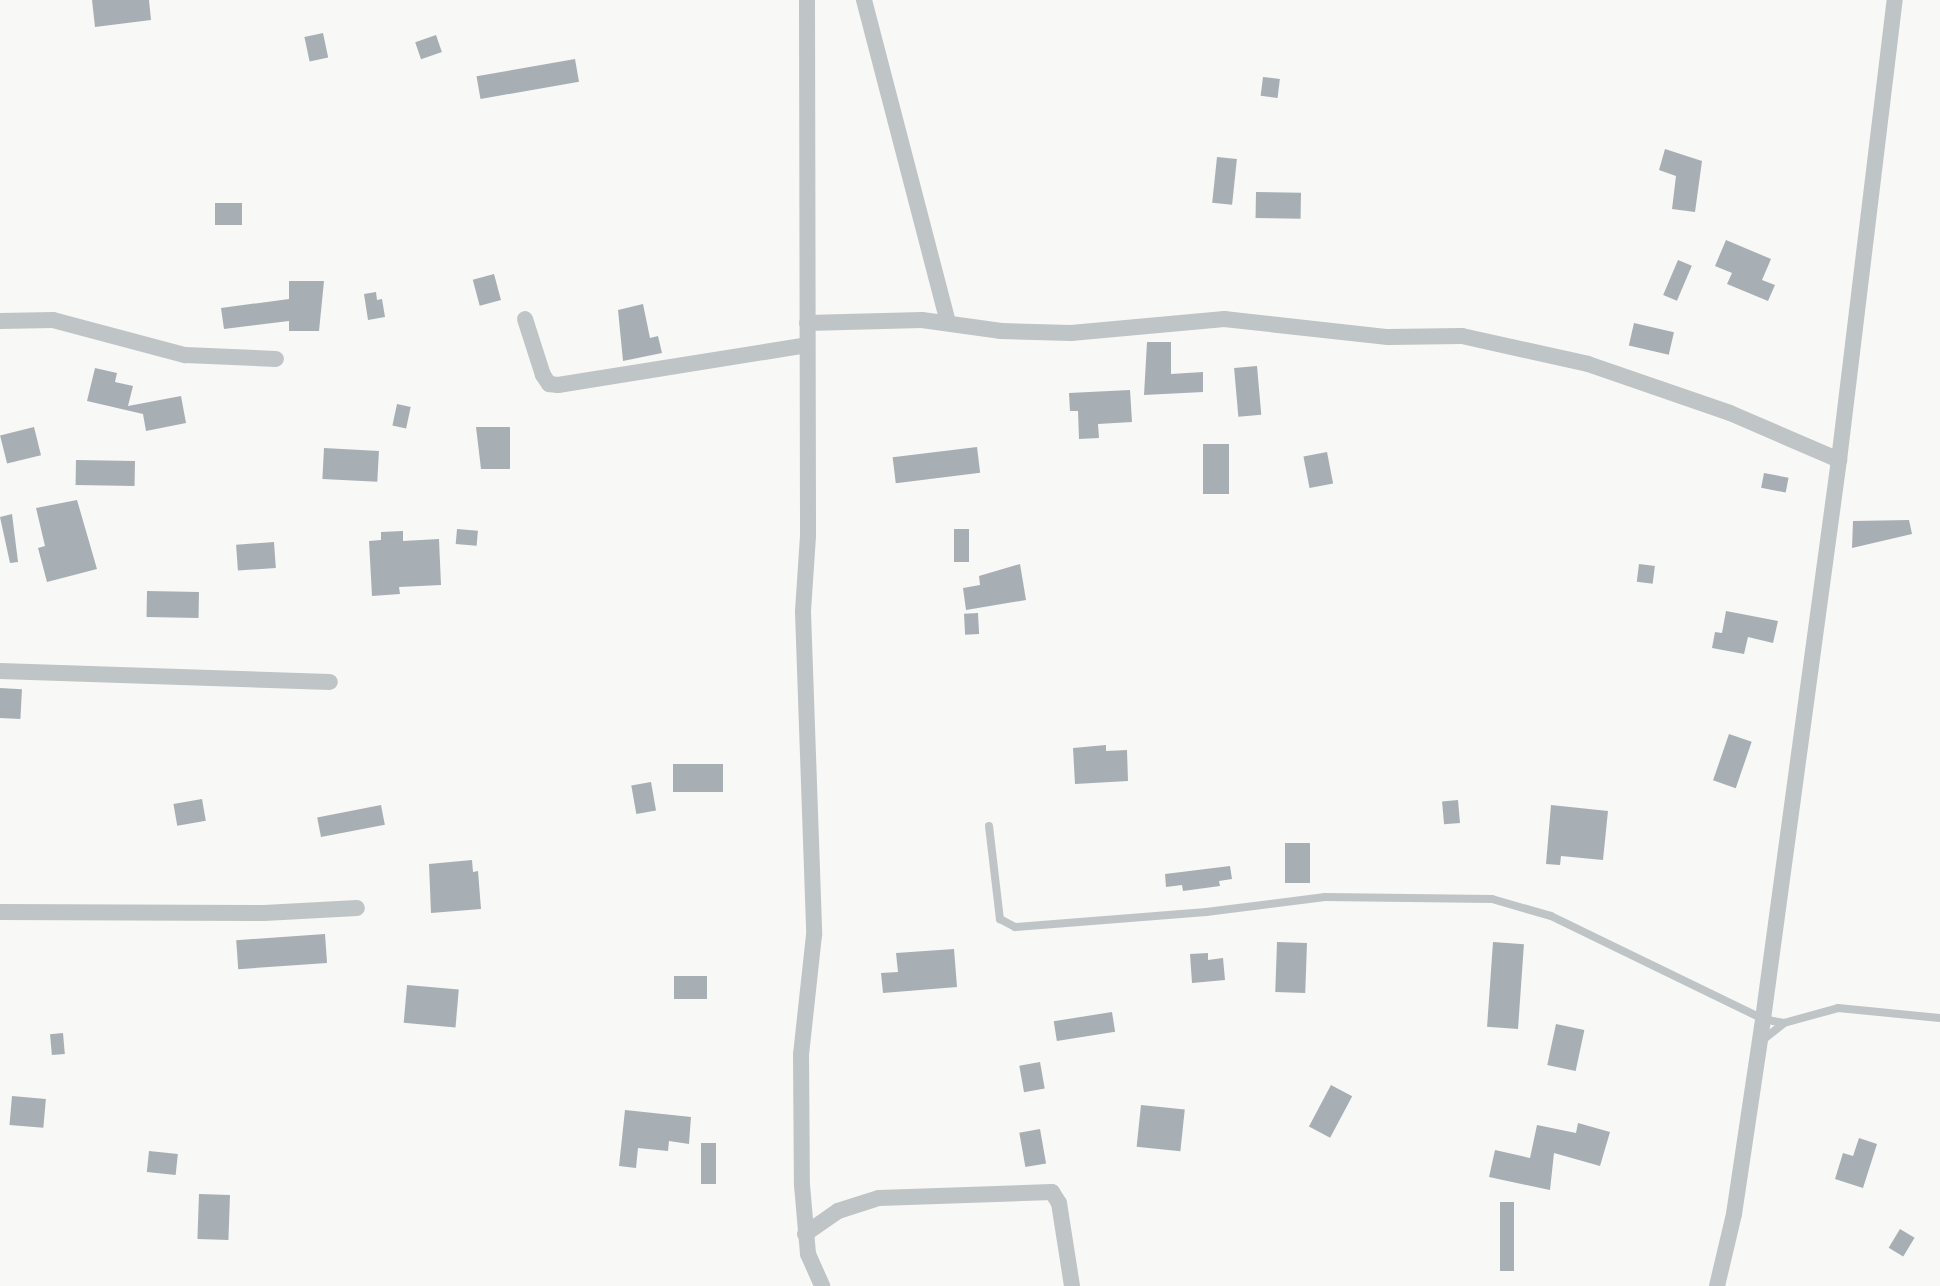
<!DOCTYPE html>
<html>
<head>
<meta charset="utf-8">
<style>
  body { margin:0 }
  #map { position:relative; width:1940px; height:1286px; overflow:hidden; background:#f8f8f6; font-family:"Roboto Condensed",sans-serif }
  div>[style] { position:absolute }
  .building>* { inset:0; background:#a7afb4; transform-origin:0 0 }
  .service>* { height:8px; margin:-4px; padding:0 4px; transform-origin:4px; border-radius:4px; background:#bfc4c7 }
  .minor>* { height:16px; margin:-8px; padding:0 8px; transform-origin:8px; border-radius:8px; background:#bfc4c7 }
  span { translate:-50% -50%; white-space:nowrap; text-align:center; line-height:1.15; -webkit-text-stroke:7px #fff; paint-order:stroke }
</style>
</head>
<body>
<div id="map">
  <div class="building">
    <div style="clip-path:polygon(92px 0,149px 0,151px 20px,95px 27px)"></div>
    <div style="left:323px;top:33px;width:25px;height:19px;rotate:78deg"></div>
    <div style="left:436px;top:35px;width:18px;height:22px;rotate:71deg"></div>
    <div style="left:575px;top:59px;width:23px;height:100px;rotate:80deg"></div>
    <div style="left:1263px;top:77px;width:17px;height:19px;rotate:7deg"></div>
    <div style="clip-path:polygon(1665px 149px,1702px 161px,1695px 212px,1672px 209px,1676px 176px,1659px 170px)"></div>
    <div style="left:1217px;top:157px;width:20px;height:46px;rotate:6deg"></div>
    <div style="left:1256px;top:192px;width:45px;height:26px;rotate:1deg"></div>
    <div style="left:215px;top:203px;width:27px;height:22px"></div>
    <div style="clip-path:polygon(1726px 240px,1771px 259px,1762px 280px,1775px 285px,1768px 301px,1727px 284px,1732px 273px,1715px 266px)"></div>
    <div style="left:1678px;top:260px;width:15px;height:38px;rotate:23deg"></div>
    <div style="left:494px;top:274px;width:27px;height:22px;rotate:75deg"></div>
    <div style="clip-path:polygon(289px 281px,324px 281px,319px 331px,289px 331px,289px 321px,224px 329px,221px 308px,289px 299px)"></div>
    <div style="clip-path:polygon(376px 292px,377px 300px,382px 299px,385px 317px,368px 320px,364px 294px)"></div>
    <div style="clip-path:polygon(643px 304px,650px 338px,658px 336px,662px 353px,623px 361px,618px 310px)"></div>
    <div style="left:1634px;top:323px;width:41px;height:23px;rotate:13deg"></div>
    <div style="clip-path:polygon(1147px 342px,1171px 342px,1171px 374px,1203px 372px,1203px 392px,1144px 395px)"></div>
    <div style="left:1257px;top:366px;width:49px;height:23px;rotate:85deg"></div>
    <div style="clip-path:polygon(95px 368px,117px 373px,115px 382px,133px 386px,128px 406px,181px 396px,186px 423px,146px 431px,143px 414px,87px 401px)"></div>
    <div style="clip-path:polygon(1130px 390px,1132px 422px,1098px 424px,1099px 438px,1079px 439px,1078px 411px,1070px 411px,1069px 393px)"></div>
    <div style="left:397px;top:404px;width:14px;height:22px;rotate:12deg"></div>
    <div style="left:34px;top:427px;width:29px;height:35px;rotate:76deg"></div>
    <div style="clip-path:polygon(476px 427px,510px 427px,510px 469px,481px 469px)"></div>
    <div style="left:1203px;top:444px;width:26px;height:50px"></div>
    <div style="left:977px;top:447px;width:26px;height:85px;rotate:83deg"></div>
    <div style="left:324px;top:448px;width:55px;height:31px;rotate:3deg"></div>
    <div style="left:1327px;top:452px;width:32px;height:24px;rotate:79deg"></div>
    <div style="left:76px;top:460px;width:59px;height:25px;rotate:1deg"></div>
    <div style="left:1764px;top:473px;width:25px;height:15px;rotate:11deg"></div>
    <div style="clip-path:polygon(77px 500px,97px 569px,47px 582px,38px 548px,45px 546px,36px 508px)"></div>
    <div style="clip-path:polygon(12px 514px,18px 562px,10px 563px,0 517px)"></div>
    <div style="clip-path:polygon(1909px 520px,1912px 534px,1852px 548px,1853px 521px)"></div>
    <div style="left:457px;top:529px;width:21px;height:15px;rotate:5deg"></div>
    <div style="left:954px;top:529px;width:15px;height:33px"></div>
    <div style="clip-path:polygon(403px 531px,403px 541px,439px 539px,441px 585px,399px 587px,400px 594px,372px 596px,369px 541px,381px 540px,381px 532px)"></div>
    <div style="left:274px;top:542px;width:26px;height:38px;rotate:86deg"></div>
    <div style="clip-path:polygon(1020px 564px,1026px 600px,966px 610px,963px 588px,980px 585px,979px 576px)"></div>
    <div style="left:1639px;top:564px;width:16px;height:18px;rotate:7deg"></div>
    <div style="left:147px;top:591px;width:52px;height:26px;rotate:1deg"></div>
    <div style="clip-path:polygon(1726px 611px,1778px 621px,1773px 643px,1748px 637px,1744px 654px,1712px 648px,1715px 632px,1722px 633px)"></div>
    <div style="left:978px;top:613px;width:21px;height:14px;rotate:87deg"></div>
    <div style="left:0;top:688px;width:22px;height:30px;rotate:3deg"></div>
    <div style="left:1729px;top:734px;width:24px;height:49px;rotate:19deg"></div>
    <div style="clip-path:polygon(1106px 745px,1106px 751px,1127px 750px,1128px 781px,1075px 784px,1073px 748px)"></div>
    <div style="left:673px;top:764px;width:50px;height:28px"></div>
    <div style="left:651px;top:782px;width:29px;height:20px;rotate:80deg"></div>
    <div style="left:202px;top:799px;width:22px;height:29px;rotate:80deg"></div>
    <div style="left:1458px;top:800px;width:23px;height:16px;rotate:85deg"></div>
    <div style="left:381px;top:805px;width:20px;height:65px;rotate:79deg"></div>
    <div style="clip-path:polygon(1551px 805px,1608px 811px,1603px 860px,1561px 856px,1560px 865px,1546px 864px)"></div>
    <div style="left:1285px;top:843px;width:25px;height:40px"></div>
    <div style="clip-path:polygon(472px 860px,473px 872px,478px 871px,481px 909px,431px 913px,429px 864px)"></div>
    <div style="clip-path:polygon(1230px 866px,1232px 879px,1219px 881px,1220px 886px,1183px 891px,1182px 885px,1166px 887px,1165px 874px)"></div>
    <div style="left:325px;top:934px;width:29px;height:89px;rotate:86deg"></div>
    <div style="left:1277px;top:942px;width:30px;height:50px;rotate:2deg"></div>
    <div style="left:1493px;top:942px;width:31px;height:85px;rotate:4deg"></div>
    <div style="clip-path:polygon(954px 949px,957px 987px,883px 993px,881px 973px,898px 972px,896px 953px)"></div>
    <div style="clip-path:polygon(1208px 953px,1208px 960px,1223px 958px,1225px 980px,1192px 983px,1190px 954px)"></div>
    <div style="left:674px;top:976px;width:33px;height:23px"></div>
    <div style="left:407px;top:985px;width:52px;height:38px;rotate:5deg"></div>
    <div style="left:1112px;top:1012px;width:20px;height:59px;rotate:81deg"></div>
    <div style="left:1556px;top:1024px;width:29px;height:42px;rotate:12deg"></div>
    <div style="left:63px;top:1033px;width:21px;height:13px;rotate:85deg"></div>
    <div style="left:1040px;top:1062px;width:27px;height:21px;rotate:80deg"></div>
    <div style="left:1331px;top:1085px;width:24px;height:47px;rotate:28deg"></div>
    <div style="left:12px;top:1096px;width:34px;height:29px;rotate:5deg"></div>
    <div style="left:1141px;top:1105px;width:44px;height:42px;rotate:6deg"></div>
    <div style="clip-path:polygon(625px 1110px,691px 1117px,689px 1144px,669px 1141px,668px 1151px,638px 1148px,636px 1168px,619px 1166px)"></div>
    <div style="clip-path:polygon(1578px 1123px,1610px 1132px,1600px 1166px,1554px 1153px,1550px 1190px,1489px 1177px,1495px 1150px,1530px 1158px,1537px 1125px,1576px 1133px)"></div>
    <div style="left:1040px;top:1129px;width:35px;height:21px;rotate:80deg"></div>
    <div style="clip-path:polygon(1859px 1138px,1877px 1144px,1863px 1188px,1835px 1179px,1843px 1153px,1853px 1156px)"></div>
    <div style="left:701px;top:1143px;width:15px;height:41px"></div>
    <div style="left:149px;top:1151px;width:29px;height:21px;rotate:6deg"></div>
    <div style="left:199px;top:1194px;width:31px;height:45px;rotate:2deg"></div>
    <div style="left:1500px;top:1202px;width:14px;height:69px"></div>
    <div style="left:1900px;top:1229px;width:17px;height:22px;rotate:31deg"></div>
  </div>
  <div class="service">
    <div style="left:989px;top:826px;width:94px;rotate:83.3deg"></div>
    <div style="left:1000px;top:919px;width:17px;rotate:28deg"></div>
    <div style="left:1015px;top:927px;width:192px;rotate:-4.5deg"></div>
    <div style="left:1206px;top:912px;width:120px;rotate:-7.2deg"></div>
    <div style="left:1325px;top:897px;width:167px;rotate:0.7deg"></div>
    <div style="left:1492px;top:899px;width:61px;rotate:16.1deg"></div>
    <div style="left:1551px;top:916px;width:236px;rotate:25.9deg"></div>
    <div style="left:1763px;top:1019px;width:21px;rotate:11deg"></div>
    <div style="left:1760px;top:1042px;width:31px;rotate:-38deg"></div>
    <div style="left:1784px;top:1023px;width:56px;rotate:-15.5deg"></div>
    <div style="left:1838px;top:1008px;width:102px;rotate:5.6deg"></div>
  </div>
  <div class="minor">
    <div style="left:807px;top:0;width:536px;rotate:89.89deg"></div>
    <div style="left:808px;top:536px;width:76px;rotate:93.8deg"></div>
    <div style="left:803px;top:612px;width:323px;rotate:88deg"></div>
    <div style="left:814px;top:935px;width:120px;rotate:96.2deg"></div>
    <div style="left:801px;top:1054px;width:131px;rotate:89.6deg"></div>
    <div style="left:802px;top:1185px;width:69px;rotate:85deg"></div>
    <div style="left:808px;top:1254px;width:35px;rotate:66deg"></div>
    <div style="left:864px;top:0;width:333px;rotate:75.4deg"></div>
    <div style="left:525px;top:319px;width:59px;rotate:72.2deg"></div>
    <div style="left:543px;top:375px;width:11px;rotate:56deg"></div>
    <div style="left:549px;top:384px;width:9px;rotate:6deg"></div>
    <div style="left:558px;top:385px;width:252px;rotate:-9.1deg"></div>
    <div style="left:0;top:321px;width:53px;rotate:-1.1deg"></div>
    <div style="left:53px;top:320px;width:137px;rotate:14.9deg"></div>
    <div style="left:185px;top:355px;width:91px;rotate:2.5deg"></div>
    <div style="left:807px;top:323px;width:115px;rotate:-1.5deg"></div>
    <div style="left:922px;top:320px;width:80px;rotate:7.9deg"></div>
    <div style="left:1001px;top:331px;width:70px;rotate:1.6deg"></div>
    <div style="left:1071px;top:333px;width:154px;rotate:-5.2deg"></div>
    <div style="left:1224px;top:319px;width:165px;rotate:6.3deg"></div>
    <div style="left:1388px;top:337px;width:74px;rotate:-0.8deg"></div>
    <div style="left:1462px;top:336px;width:129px;rotate:12.5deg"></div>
    <div style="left:1588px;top:364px;width:150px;rotate:19deg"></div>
    <div style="left:1730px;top:413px;width:119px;rotate:23.3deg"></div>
    <div style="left:0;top:671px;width:330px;rotate:1.9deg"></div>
    <div style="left:0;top:912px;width:264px;rotate:0.2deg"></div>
    <div style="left:264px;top:913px;width:93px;rotate:-3.1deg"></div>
    <div style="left:805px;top:1234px;width:40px;rotate:-34.9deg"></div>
    <div style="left:838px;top:1211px;width:43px;rotate:-17.6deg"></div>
    <div style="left:879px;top:1198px;width:173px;rotate:-2deg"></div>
    <div style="left:1052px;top:1192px;width:13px;rotate:58deg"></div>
    <div style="left:1059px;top:1203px;width:84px;rotate:81.1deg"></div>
    <div style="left:1717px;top:1286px;width:74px;rotate:-76.7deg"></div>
    <div style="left:1734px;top:1214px;width:197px;rotate:-81.5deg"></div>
    <div style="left:1763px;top:1019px;width:564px;rotate:-82.26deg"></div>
    <div style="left:1839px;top:460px;width:463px;rotate:-83.1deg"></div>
  </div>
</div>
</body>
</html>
